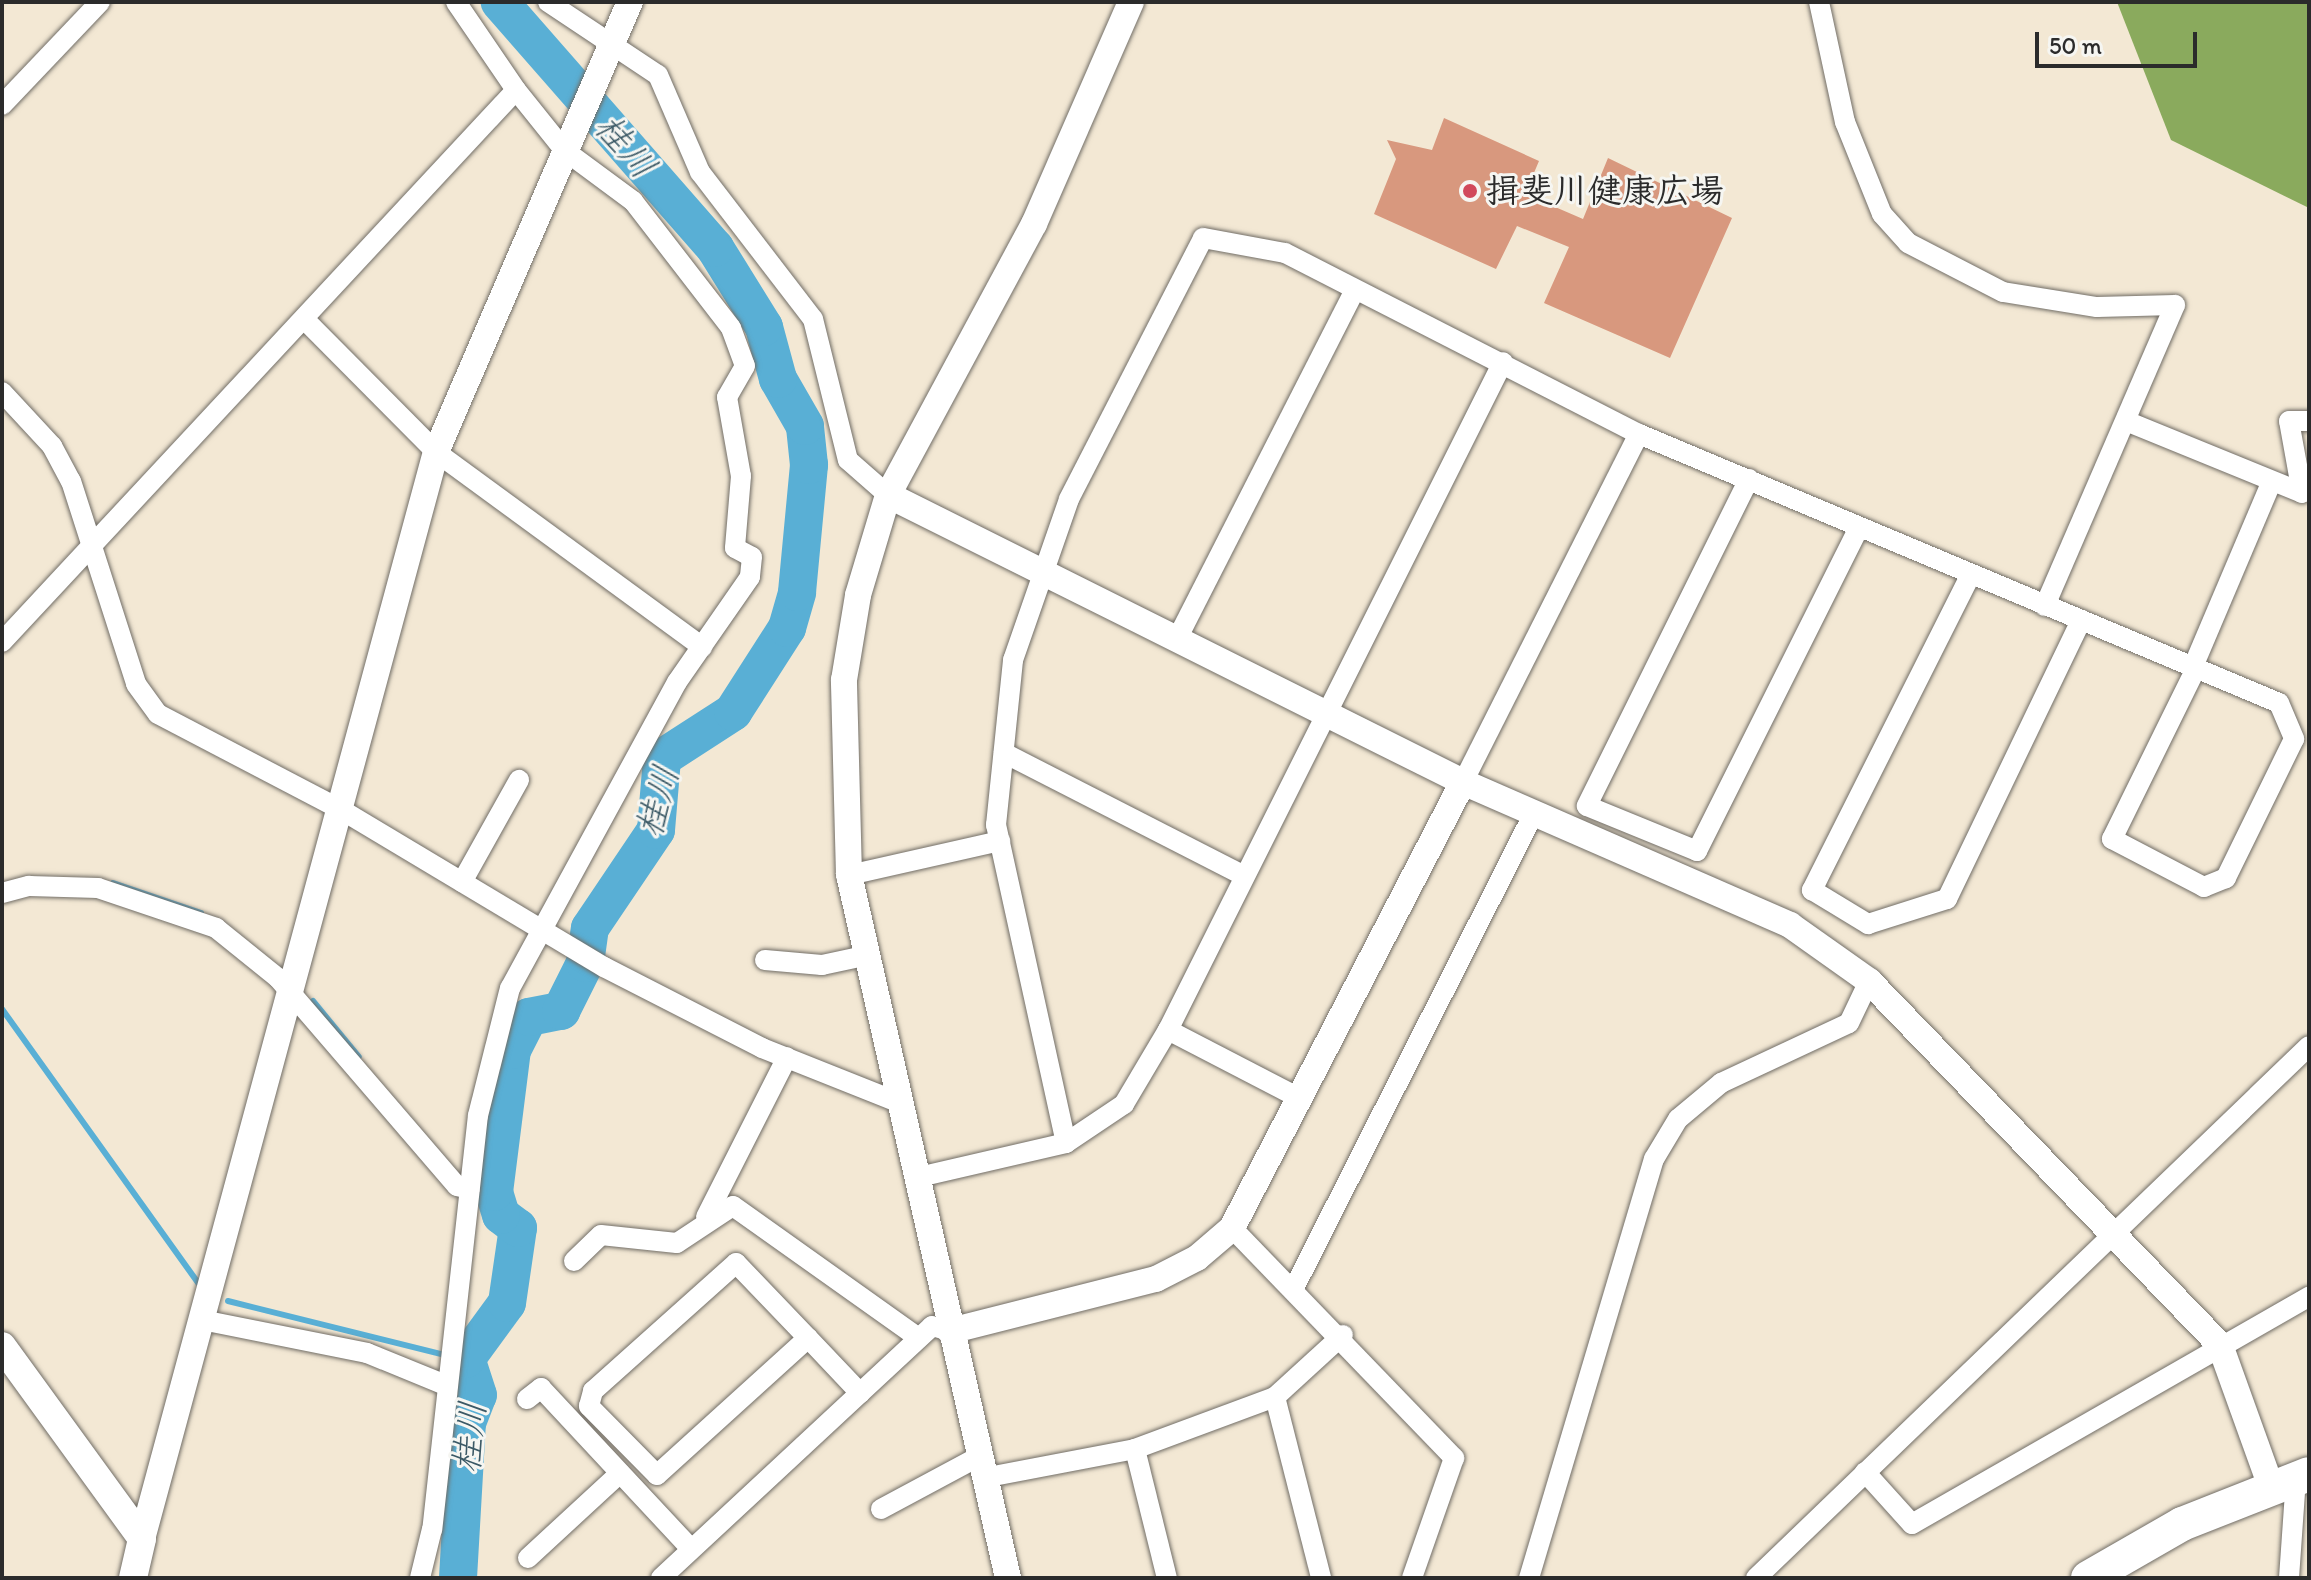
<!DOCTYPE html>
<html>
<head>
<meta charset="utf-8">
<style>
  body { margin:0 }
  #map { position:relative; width:2311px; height:1580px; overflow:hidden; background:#f3e8d4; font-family:Itim,"Klee One",sans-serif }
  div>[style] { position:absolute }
  .forest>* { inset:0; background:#8aaa5d }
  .stream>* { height:6px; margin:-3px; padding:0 3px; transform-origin:3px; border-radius:3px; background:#59afd5 }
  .river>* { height:38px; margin:-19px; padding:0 19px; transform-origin:19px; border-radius:19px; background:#59afd5 }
  .building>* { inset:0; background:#d8987e }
  .roads { filter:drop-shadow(0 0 2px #716d66) drop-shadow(0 0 2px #716d66) }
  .minor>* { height:20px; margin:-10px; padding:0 10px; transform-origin:10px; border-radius:10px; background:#fff }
  .tertiary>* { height:26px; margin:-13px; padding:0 13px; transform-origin:13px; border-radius:13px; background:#fff }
  .secondary>* { height:28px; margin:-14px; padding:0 14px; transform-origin:14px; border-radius:14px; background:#fff }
  .trunk>* { height:34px; margin:-17px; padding:0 17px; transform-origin:17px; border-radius:17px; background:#fff }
  .dots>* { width:22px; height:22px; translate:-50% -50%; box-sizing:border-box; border:4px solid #f6f6f2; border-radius:50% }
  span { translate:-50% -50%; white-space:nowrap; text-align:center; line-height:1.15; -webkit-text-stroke:6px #f6f6f2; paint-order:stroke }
  .poi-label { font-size:34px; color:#2b2b2b; font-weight:700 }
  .left { translate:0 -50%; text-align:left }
  .water-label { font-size:36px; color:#3b5966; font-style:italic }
  .frame { position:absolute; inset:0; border:4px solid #2b2b2b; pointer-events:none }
  .scale { position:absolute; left:2035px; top:32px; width:162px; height:36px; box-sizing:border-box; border:4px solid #2b2b2b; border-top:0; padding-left:10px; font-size:24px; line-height:28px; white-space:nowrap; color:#2b2b2b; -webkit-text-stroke:6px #f6f6f2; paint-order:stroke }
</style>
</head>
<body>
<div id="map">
  <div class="forest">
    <div style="clip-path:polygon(2117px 2px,2309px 2px,2309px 208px,2171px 140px)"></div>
  </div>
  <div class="stream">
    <div style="left:113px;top:883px;width:93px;rotate:18.8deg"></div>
    <div style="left:313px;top:1001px;width:72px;rotate:50.6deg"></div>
    <div style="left:2px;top:1009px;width:337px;rotate:54.4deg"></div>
    <div style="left:478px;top:1172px;width:18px;rotate:13deg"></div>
    <div style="left:228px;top:1301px;width:223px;rotate:14deg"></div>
  </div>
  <div class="river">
    <div style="left:458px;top:1578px;width:155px;rotate:-86.7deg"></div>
    <div style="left:467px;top:1423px;width:30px;rotate:-69deg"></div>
    <div style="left:478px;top:1395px;width:38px;rotate:-108deg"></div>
    <div style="left:466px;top:1359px;width:69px;rotate:-53.8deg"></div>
    <div style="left:507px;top:1303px;width:76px;rotate:-81.7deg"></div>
    <div style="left:518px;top:1228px;width:21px;rotate:-143deg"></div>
    <div style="left:501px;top:1215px;width:24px;rotate:-107deg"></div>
    <div style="left:494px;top:1192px;width:143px;rotate:-82.8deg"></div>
    <div style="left:512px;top:1050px;width:37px;rotate:-63deg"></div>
    <div style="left:529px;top:1017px;width:33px;rotate:-11deg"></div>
    <div style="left:561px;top:1011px;width:54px;rotate:-63.4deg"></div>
    <div style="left:585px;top:963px;width:35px;rotate:-82deg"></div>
    <div style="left:590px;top:928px;width:118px;rotate:-56deg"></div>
    <div style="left:656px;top:830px;width:72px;rotate:-85.2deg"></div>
    <div style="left:662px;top:758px;width:85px;rotate:-32.9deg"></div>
    <div style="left:733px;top:712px;width:100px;rotate:-57.3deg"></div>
    <div style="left:787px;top:628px;width:37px;rotate:-74deg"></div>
    <div style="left:797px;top:592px;width:128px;rotate:-84.6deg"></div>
    <div style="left:809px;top:465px;width:39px;rotate:-96deg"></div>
    <div style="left:805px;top:426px;width:54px;rotate:-119.9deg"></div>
    <div style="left:778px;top:379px;width:54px;rotate:-105.1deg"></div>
    <div style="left:764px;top:327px;width:93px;rotate:-121.8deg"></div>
    <div style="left:715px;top:248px;width:327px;rotate:-131.2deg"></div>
  </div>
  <div class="building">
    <div style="clip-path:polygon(1444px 118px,1539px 161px,1525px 194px,1583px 219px,1608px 158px,1732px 218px,1670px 358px,1544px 303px,1569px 247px,1517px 226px,1496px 269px,1374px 214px,1396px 159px,1387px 140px,1432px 150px)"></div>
  </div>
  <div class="roads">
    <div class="minor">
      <div style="left:456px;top:2px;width:107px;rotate:55.7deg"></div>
      <div style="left:548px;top:2px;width:132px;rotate:33.6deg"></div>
      <div style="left:658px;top:75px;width:106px;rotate:66.6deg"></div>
      <div style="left:700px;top:172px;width:185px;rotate:52.5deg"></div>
      <div style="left:813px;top:319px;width:145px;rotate:76.1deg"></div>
      <div style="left:848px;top:460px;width:53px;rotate:41.2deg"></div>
      <div style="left:1819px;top:2px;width:123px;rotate:77.8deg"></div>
      <div style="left:1845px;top:122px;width:99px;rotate:68.1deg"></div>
      <div style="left:1882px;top:214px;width:39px;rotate:48deg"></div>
      <div style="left:1908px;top:243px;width:107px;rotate:27.3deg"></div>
      <div style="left:2003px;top:292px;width:95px;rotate:9.1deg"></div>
      <div style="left:2097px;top:307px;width:78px;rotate:-1.5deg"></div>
      <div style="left:2175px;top:305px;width:328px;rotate:113.4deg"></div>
      <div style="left:2px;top:105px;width:142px;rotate:-46.4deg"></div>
      <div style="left:310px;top:325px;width:179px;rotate:45.2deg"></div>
      <div style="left:436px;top:452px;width:330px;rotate:36.2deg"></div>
      <div style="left:2px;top:392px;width:74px;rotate:47.2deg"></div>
      <div style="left:52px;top:446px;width:40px;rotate:62deg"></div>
      <div style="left:71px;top:481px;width:213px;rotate:72.2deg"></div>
      <div style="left:136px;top:684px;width:37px;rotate:54deg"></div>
      <div style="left:158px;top:714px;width:205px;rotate:27.6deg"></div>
      <div style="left:340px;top:809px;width:308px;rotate:30.9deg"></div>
      <div style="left:604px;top:967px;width:178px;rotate:27.1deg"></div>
      <div style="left:762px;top:1048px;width:152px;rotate:21.7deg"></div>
      <div style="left:2126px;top:421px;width:190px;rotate:22.2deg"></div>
      <div style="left:2302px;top:493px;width:73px;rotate:-100.2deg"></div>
      <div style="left:2289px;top:421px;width:20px"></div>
      <div style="left:1749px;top:479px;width:365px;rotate:116.4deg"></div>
      <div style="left:1587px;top:806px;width:119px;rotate:22.2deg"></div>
      <div style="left:1697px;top:851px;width:362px;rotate:-63.4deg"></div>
      <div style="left:1970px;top:576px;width:352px;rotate:116.7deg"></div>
      <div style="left:1812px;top:890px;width:66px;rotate:31.3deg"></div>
      <div style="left:1868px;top:924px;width:83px;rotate:-17.6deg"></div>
      <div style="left:1947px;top:899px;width:310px;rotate:-64.3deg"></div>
      <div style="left:1176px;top:641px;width:393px;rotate:-63deg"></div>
      <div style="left:2px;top:642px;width:754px;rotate:-47.04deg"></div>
      <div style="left:516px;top:90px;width:77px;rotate:51.3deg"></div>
      <div style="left:564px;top:150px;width:86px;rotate:36.5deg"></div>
      <div style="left:633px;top:201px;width:160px;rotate:52.3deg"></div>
      <div style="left:731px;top:328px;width:40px;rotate:69.8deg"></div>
      <div style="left:745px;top:366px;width:36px;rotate:120deg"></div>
      <div style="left:727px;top:397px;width:80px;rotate:80deg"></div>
      <div style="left:741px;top:476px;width:72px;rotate:94.8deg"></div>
      <div style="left:735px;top:548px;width:19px;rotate:28deg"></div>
      <div style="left:752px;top:557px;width:20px;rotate:96deg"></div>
      <div style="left:750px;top:577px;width:128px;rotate:124.8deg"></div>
      <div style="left:677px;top:682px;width:349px;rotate:118.6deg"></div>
      <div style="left:510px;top:988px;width:131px;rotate:104.1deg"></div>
      <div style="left:478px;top:1115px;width:417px;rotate:96.3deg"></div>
      <div style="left:432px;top:1529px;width:50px;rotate:103.8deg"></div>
      <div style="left:2193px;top:667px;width:200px;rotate:-67deg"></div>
      <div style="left:1004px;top:753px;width:267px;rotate:27.1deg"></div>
      <div style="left:1463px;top:782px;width:390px;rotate:-63.2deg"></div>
      <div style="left:849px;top:875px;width:155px;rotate:-12.7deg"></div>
      <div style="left:462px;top:882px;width:117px;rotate:-60.8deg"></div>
      <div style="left:2px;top:893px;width:28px;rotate:-15deg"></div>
      <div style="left:29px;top:886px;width:69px;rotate:1.7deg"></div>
      <div style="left:98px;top:888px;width:125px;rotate:18.7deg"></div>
      <div style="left:216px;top:928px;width:80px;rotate:38.9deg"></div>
      <div style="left:278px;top:978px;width:274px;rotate:49.3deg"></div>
      <div style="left:457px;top:1186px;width:13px;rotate:13deg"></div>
      <div style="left:765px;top:960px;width:57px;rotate:5deg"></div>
      <div style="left:822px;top:965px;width:43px;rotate:-12.1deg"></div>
      <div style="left:1168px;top:1030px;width:150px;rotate:27.4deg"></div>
      <div style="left:1066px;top:1143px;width:326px;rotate:-102.4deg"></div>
      <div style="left:996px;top:825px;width:166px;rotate:-84.1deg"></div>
      <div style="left:1013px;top:660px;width:170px;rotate:-70.8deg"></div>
      <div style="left:1069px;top:499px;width:293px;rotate:-62.8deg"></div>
      <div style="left:1203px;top:238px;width:83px;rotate:10.4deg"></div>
      <div style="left:1285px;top:253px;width:398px;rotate:27.1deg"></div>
      <div style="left:1639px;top:434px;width:694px;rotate:22.8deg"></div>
      <div style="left:2279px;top:703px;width:39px;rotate:67deg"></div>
      <div style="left:2294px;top:739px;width:155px;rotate:116.1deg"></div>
      <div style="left:2226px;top:878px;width:24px;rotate:158deg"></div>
      <div style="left:2204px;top:887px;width:104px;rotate:-152.4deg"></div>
      <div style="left:2112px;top:839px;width:191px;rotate:-63.8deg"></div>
      <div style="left:919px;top:1177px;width:151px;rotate:-13deg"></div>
      <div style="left:1066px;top:1143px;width:70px;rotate:-33.9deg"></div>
      <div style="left:1124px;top:1104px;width:86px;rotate:-59.3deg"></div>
      <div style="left:1168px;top:1030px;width:747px;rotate:-63.37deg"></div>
      <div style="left:706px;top:1217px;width:179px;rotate:-63.1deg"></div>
      <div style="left:1232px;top:1228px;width:320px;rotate:46deg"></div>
      <div style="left:1454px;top:1458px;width:127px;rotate:109.3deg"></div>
      <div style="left:574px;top:1261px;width:37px;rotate:-44deg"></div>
      <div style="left:601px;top:1235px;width:76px;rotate:6deg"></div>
      <div style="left:677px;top:1243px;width:67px;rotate:-33.5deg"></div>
      <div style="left:733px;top:1206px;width:228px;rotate:35.4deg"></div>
      <div style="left:1294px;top:1288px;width:532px;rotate:-63.19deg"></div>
      <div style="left:202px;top:1320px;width:168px;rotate:11.3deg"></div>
      <div style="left:367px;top:1353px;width:87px;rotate:22.2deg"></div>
      <div style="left:808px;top:1338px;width:204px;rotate:137.8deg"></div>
      <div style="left:657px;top:1475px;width:97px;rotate:-134.6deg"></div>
      <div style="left:589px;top:1406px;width:16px;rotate:-75deg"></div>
      <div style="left:593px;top:1391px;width:192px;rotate:-41.8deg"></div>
      <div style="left:736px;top:1263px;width:104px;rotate:46.2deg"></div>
      <div style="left:808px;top:1338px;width:76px;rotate:46.6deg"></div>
      <div style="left:1275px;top:1397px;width:187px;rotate:75.7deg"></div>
      <div style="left:527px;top:1399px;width:18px;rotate:-38deg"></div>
      <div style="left:541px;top:1388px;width:220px;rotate:47deg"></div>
      <div style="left:1135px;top:1449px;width:133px;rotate:76.1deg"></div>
      <div style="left:1865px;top:1472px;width:70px;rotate:47.9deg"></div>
      <div style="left:1912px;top:1524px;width:457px;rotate:-29.8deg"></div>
      <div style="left:983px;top:1478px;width:155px;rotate:-10.8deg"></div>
      <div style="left:1135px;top:1449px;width:149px;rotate:-20.4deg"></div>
      <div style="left:1275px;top:1397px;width:92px;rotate:-42.4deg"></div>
      <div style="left:881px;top:1509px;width:110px;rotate:-28.2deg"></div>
      <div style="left:528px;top:1558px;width:125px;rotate:-42.7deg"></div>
      <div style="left:661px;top:1578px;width:370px;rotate:-42.9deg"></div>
      <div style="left:932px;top:1326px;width:19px;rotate:16deg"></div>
      <div style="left:1529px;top:1578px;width:437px;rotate:-73.4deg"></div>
      <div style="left:1654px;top:1159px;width:47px;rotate:-59deg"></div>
      <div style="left:1678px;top:1119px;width:56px;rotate:-39.9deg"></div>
      <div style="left:1721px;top:1083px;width:141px;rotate:-25.1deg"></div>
      <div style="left:1849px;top:1023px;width:47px;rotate:-64.5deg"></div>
      <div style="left:1756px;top:1578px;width:767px;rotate:-43.89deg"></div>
      <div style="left:2289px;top:1578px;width:99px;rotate:-86deg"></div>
    </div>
    <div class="tertiary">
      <div style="left:888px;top:495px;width:643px;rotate:26.53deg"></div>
      <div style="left:1463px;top:782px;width:357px;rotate:23.6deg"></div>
      <div style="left:1790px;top:925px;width:97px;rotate:35.3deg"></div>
      <div style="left:1869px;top:981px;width:506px;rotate:46.04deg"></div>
      <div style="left:2220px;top:1345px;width:151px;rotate:70.2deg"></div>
      <div style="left:950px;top:1331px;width:212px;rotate:-14.2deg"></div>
      <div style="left:1156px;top:1279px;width:46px;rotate:-27.1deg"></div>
      <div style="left:1197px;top:1258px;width:46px;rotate:-40.6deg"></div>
      <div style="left:1232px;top:1228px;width:502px;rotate:-62.62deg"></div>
      <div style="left:142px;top:1539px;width:1126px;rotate:-74.87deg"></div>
      <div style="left:436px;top:452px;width:490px;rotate:-66.7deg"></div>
      <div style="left:1008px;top:1578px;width:721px;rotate:-102.74deg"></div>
      <div style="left:849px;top:875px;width:195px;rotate:-91.5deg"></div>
      <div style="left:844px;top:680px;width:86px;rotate:-80.6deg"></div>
      <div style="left:858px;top:595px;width:104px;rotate:-73.3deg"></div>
      <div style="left:888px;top:495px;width:308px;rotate:-61.7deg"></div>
      <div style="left:1034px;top:224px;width:242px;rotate:-66.4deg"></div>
    </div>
    <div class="secondary">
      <div style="left:2px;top:1346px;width:238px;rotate:54deg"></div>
      <div style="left:142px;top:1539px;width:40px;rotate:103deg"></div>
    </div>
    <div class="trunk">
      <div style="left:2088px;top:1578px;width:108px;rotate:-29.9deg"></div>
      <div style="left:2182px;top:1524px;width:136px;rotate:-21.5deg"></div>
    </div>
  </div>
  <div class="dots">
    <div style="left:1470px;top:191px;background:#d1495b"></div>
  </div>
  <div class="poi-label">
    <span class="left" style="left:1486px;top:191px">揖斐川健康広場</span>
  </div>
  <div class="water-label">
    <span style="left:626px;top:146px;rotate:49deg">桂川</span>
    <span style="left:657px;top:801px;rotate:-74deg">桂川</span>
    <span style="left:469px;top:1437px;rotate:-84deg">桂川</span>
  </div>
  <div class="frame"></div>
  <div class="scale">50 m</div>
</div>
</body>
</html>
